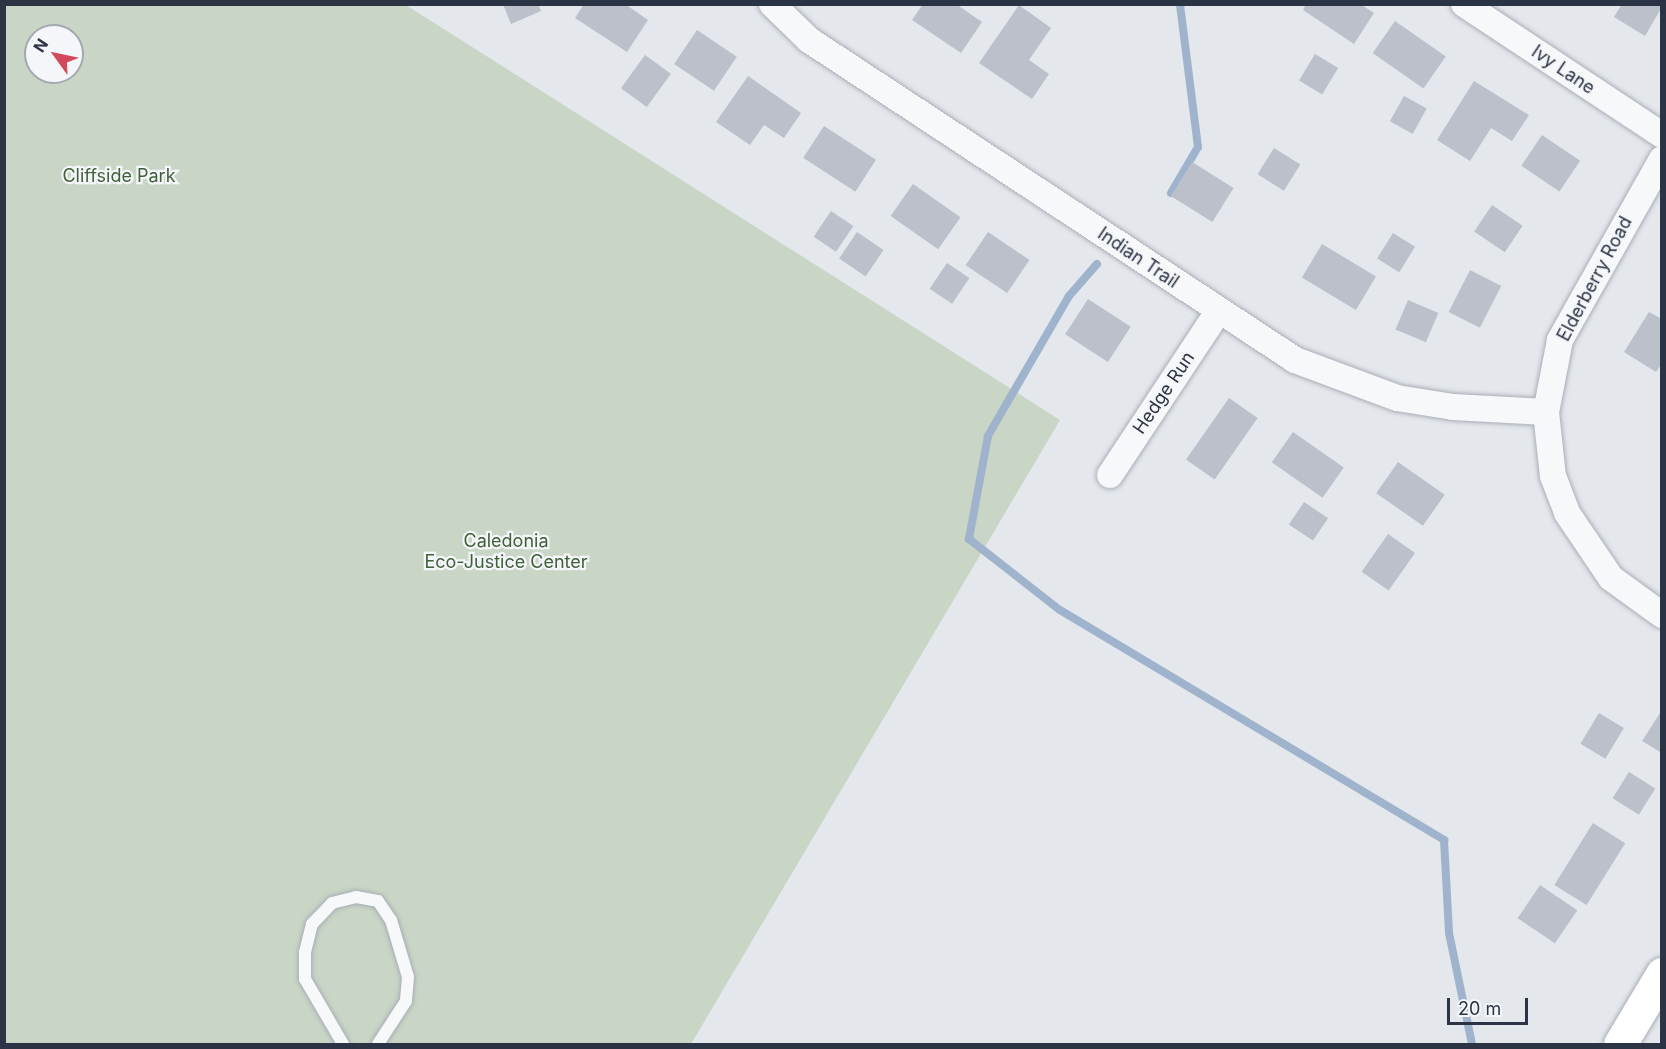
<!DOCTYPE html>
<html>
<head>
<meta charset="utf-8">
<style>
  body { margin:0 }
  #map { position:relative; width:1666px; height:1049px; overflow:hidden; background:#e4e7ec; font-family:Inter,sans-serif }
  div>[style] { position:absolute }
  .green>* { inset:0; background:#c9d6c5 }
  .stream>* { height:8px; margin:-4px; padding:0 4px; transform-origin:4px; border-radius:4px; background:#9fb4cc }
  .building>* { inset:0; background:#bbc0ca; transform-origin:0 0 }
  .roads { filter:drop-shadow(0 0 2px #a9aeb7) drop-shadow(0 0 2px #a9aeb7) }
  .lane>* { height:12px; margin:-6px; padding:0 6px; transform-origin:6px; border-radius:6px; background:#f7f8fa }
  .street>* { height:26px; margin:-13px; padding:0 13px; transform-origin:13px; border-radius:13px; background:#f7f8fa }
  .secondary>* { height:33px; margin:-16.5px; padding:0 16.5px; transform-origin:16.5px; border-radius:16.5px; background:#fff }
  span { translate:-50% -50%; white-space:nowrap; text-align:center; line-height:1.15; -webkit-text-stroke:4.5px #f4f6f9; paint-order:stroke }
  .street-label { font-size:18px; color:#2b3445 }
  .park-label { font-size:18px; color:#3f6138 }
  .frame { position:absolute; inset:0; border:6px solid #2b3445; pointer-events:none }
  .north { position:absolute; left:24px; top:24px; width:60px; height:60px; box-sizing:border-box; background:#f4f6f9; border:2px solid #a4a8b1; border-radius:50%; rotate:303deg; font-size:16px; font-weight:700; line-height:24px; text-align:center; color:#2b3445 }
  .north::after { content:''; display:block; margin:auto; width:21px; height:27px; background:#d1495b; clip-path:polygon(50% 0,100% 100%,50% 72%,0 100%) }
  .scale { position:absolute; left:1447px; top:998px; width:81px; height:27px; box-sizing:border-box; border:3px solid #2b3445; border-top:0; padding-left:8px; font-size:18px; line-height:21px; white-space:nowrap; color:#2b3445; -webkit-text-stroke:4px #f4f6f9; paint-order:stroke }
</style>
</head>
<body>
<div id="map">
  <div class="green">
    <div style="clip-path:polygon(evenodd,5px 5px,406px 5px,1060px 420px,691px 1044px,5px 1044px,5px 5px,36px 36px,72px 36px,72px 72px,36px 72px,36px 36px)"></div>
  </div>
  <div class="stream">
    <div style="left:1171px;top:193px;width:53px;rotate:-59.6deg"></div>
    <div style="left:1198px;top:147px;width:144px;rotate:-97.2deg"></div>
    <div style="left:1097px;top:264px;width:43px;rotate:131.2deg"></div>
    <div style="left:1069px;top:296px;width:162px;rotate:120.1deg"></div>
    <div style="left:988px;top:436px;width:105px;rotate:100.5deg"></div>
    <div style="left:969px;top:539px;width:115px;rotate:38deg"></div>
    <div style="left:1060px;top:610px;width:448px;rotate:30.9deg"></div>
    <div style="left:1444px;top:840px;width:93px;rotate:86.9deg"></div>
    <div style="left:1449px;top:933px;width:113px;rotate:78.3deg"></div>
  </div>
  <div class="building">
    <div style="clip-path:polygon(503px 4px,538px 4px,541px 11px,511px 24px)"></div>
    <div style="clip-path:polygon(584px 4px,625px 4px,648px 20px,627px 52px,575px 18px)"></div>
    <div style="clip-path:polygon(923px 4px,956px 4px,982px 22px,961px 53px,912px 20px)"></div>
    <div style="clip-path:polygon(1306px 4px,1360px 4px,1374px 13px,1354px 44px,1303px 10px)"></div>
    <div style="clip-path:polygon(1622px 4px,1662px 4px,1662px 7px,1645px 36px,1614px 17px)"></div>
    <div style="clip-path:polygon(1019px 5px,1051px 28px,1029px 60px,1049px 74px,1032px 99px,979px 63px)"></div>
    <div style="left:1395px;top:21px;width:62px;height:39px;rotate:35deg"></div>
    <div style="left:697px;top:30px;width:48px;height:41px;rotate:34deg"></div>
    <div style="left:1315px;top:54px;width:27px;height:31px;rotate:31deg"></div>
    <div style="left:645px;top:55px;width:32px;height:41px;rotate:36deg"></div>
    <div style="clip-path:polygon(748px 76px,801px 113px,784px 138px,764px 125px,750px 145px,716px 122px)"></div>
    <div style="clip-path:polygon(1474px 81px,1529px 115px,1512px 141px,1491px 128px,1470px 161px,1437px 140px)"></div>
    <div style="left:1404px;top:96px;width:26px;height:29px;rotate:29deg"></div>
    <div style="left:824px;top:126px;width:62px;height:38px;rotate:33deg"></div>
    <div style="left:1542px;top:135px;width:46px;height:37px;rotate:34deg"></div>
    <div style="left:1274px;top:148px;width:31px;height:31px;rotate:32deg"></div>
    <div style="left:1192px;top:162px;width:49px;height:40px;rotate:32deg"></div>
    <div style="left:913px;top:184px;width:58px;height:39px;rotate:35deg"></div>
    <div style="left:1492px;top:205px;width:37px;height:32px;rotate:34deg"></div>
    <div style="left:831px;top:211px;width:27px;height:31px;rotate:34deg"></div>
    <div style="left:857px;top:232px;width:32px;height:32px;rotate:34deg"></div>
    <div style="left:988px;top:232px;width:50px;height:40px;rotate:34deg"></div>
    <div style="left:1393px;top:233px;width:26px;height:30px;rotate:32deg"></div>
    <div style="left:1322px;top:244px;width:63px;height:39px;rotate:31deg"></div>
    <div style="left:947px;top:263px;width:27px;height:31px;rotate:34deg"></div>
    <div style="left:1470px;top:270px;width:35px;height:47px;rotate:27deg"></div>
    <div style="left:1088px;top:299px;width:51px;height:42px;rotate:33deg"></div>
    <div style="left:1408px;top:300px;width:33px;height:32px;rotate:23deg"></div>
    <div style="clip-path:polygon(1649px 312px,1662px 319px,1662px 363px,1656px 372px,1624px 352px)"></div>
    <div style="left:1229px;top:398px;width:35px;height:75px;rotate:35deg"></div>
    <div style="left:1293px;top:432px;width:62px;height:37px;rotate:35deg"></div>
    <div style="left:1398px;top:462px;width:57px;height:38px;rotate:35deg"></div>
    <div style="left:1304px;top:502px;width:29px;height:27px;rotate:34deg"></div>
    <div style="left:1388px;top:534px;width:33px;height:46px;rotate:35deg"></div>
    <div style="clip-path:polygon(1662px 710px,1662px 753px,1642px 741px)"></div>
    <div style="left:1599px;top:713px;width:29px;height:36px;rotate:31deg"></div>
    <div style="left:1629px;top:772px;width:31px;height:31px;rotate:32deg"></div>
    <div style="left:1593px;top:823px;width:38px;height:73px;rotate:32deg"></div>
    <div style="left:1540px;top:885px;width:45px;height:40px;rotate:34deg"></div>
  </div>
  <div class="roads">
    <div class="lane">
      <div style="left:343px;top:1044px;width:75px;rotate:-120.3deg"></div>
      <div style="left:305px;top:979px;width:27px;rotate:-90deg"></div>
      <div style="left:305px;top:952px;width:29px;rotate:-76deg"></div>
      <div style="left:312px;top:924px;width:29px;rotate:-46deg"></div>
      <div style="left:332px;top:903px;width:25px;rotate:-14deg"></div>
      <div style="left:356px;top:897px;width:22px;rotate:10deg"></div>
      <div style="left:378px;top:901px;width:23px;rotate:56deg"></div>
      <div style="left:391px;top:920px;width:59px;rotate:73.4deg"></div>
      <div style="left:408px;top:977px;width:24px;rotate:95deg"></div>
      <div style="left:406px;top:1001px;width:51px;rotate:123.1deg"></div>
    </div>
    <div class="street">
      <div style="left:772px;top:4px;width:52px;rotate:44.2deg"></div>
      <div style="left:809px;top:40px;width:582px;rotate:33.36deg"></div>
      <div style="left:1295px;top:360px;width:109px;rotate:20.4deg"></div>
      <div style="left:1397px;top:398px;width:57px;rotate:9.1deg"></div>
      <div style="left:1453px;top:407px;width:93px;rotate:3.1deg"></div>
      <div style="left:1464px;top:4px;width:237px;rotate:33.5deg"></div>
      <div style="left:1662px;top:159px;width:208px;rotate:119.4deg"></div>
      <div style="left:1560px;top:340px;width:73px;rotate:101deg"></div>
      <div style="left:1546px;top:412px;width:64px;rotate:83.8deg"></div>
      <div style="left:1553px;top:476px;width:40px;rotate:69deg"></div>
      <div style="left:1567px;top:513px;width:78px;rotate:55.9deg"></div>
      <div style="left:1611px;top:578px;width:63px;rotate:36deg"></div>
      <div style="left:1110px;top:475px;width:196px;rotate:-56.5deg"></div>
    </div>
    <div class="secondary">
      <div style="left:1620px;top:1044px;width:82px;rotate:-59deg"></div>
    </div>
  </div>
  <div class="street-label">
    <span style="left:1563px;top:70px;rotate:34deg">Ivy Lane</span>
    <span style="left:1138px;top:258px;rotate:34deg">Indian Trail</span>
    <span style="left:1595px;top:279px;rotate:-62deg">Elderberry Road</span>
    <span style="left:1164px;top:393px;rotate:-56deg">Hedge Run</span>
  </div>
  <div class="park-label">
    <span style="left:119px;top:176px">Cliffside Park</span>
    <span style="left:506px;top:552px">Caledonia<br>Eco-Justice Center</span>
  </div>
  <div class="frame"></div>
  <div class="north">N</div>
  <div class="scale">20 m</div>
</div>
</body>
</html>
